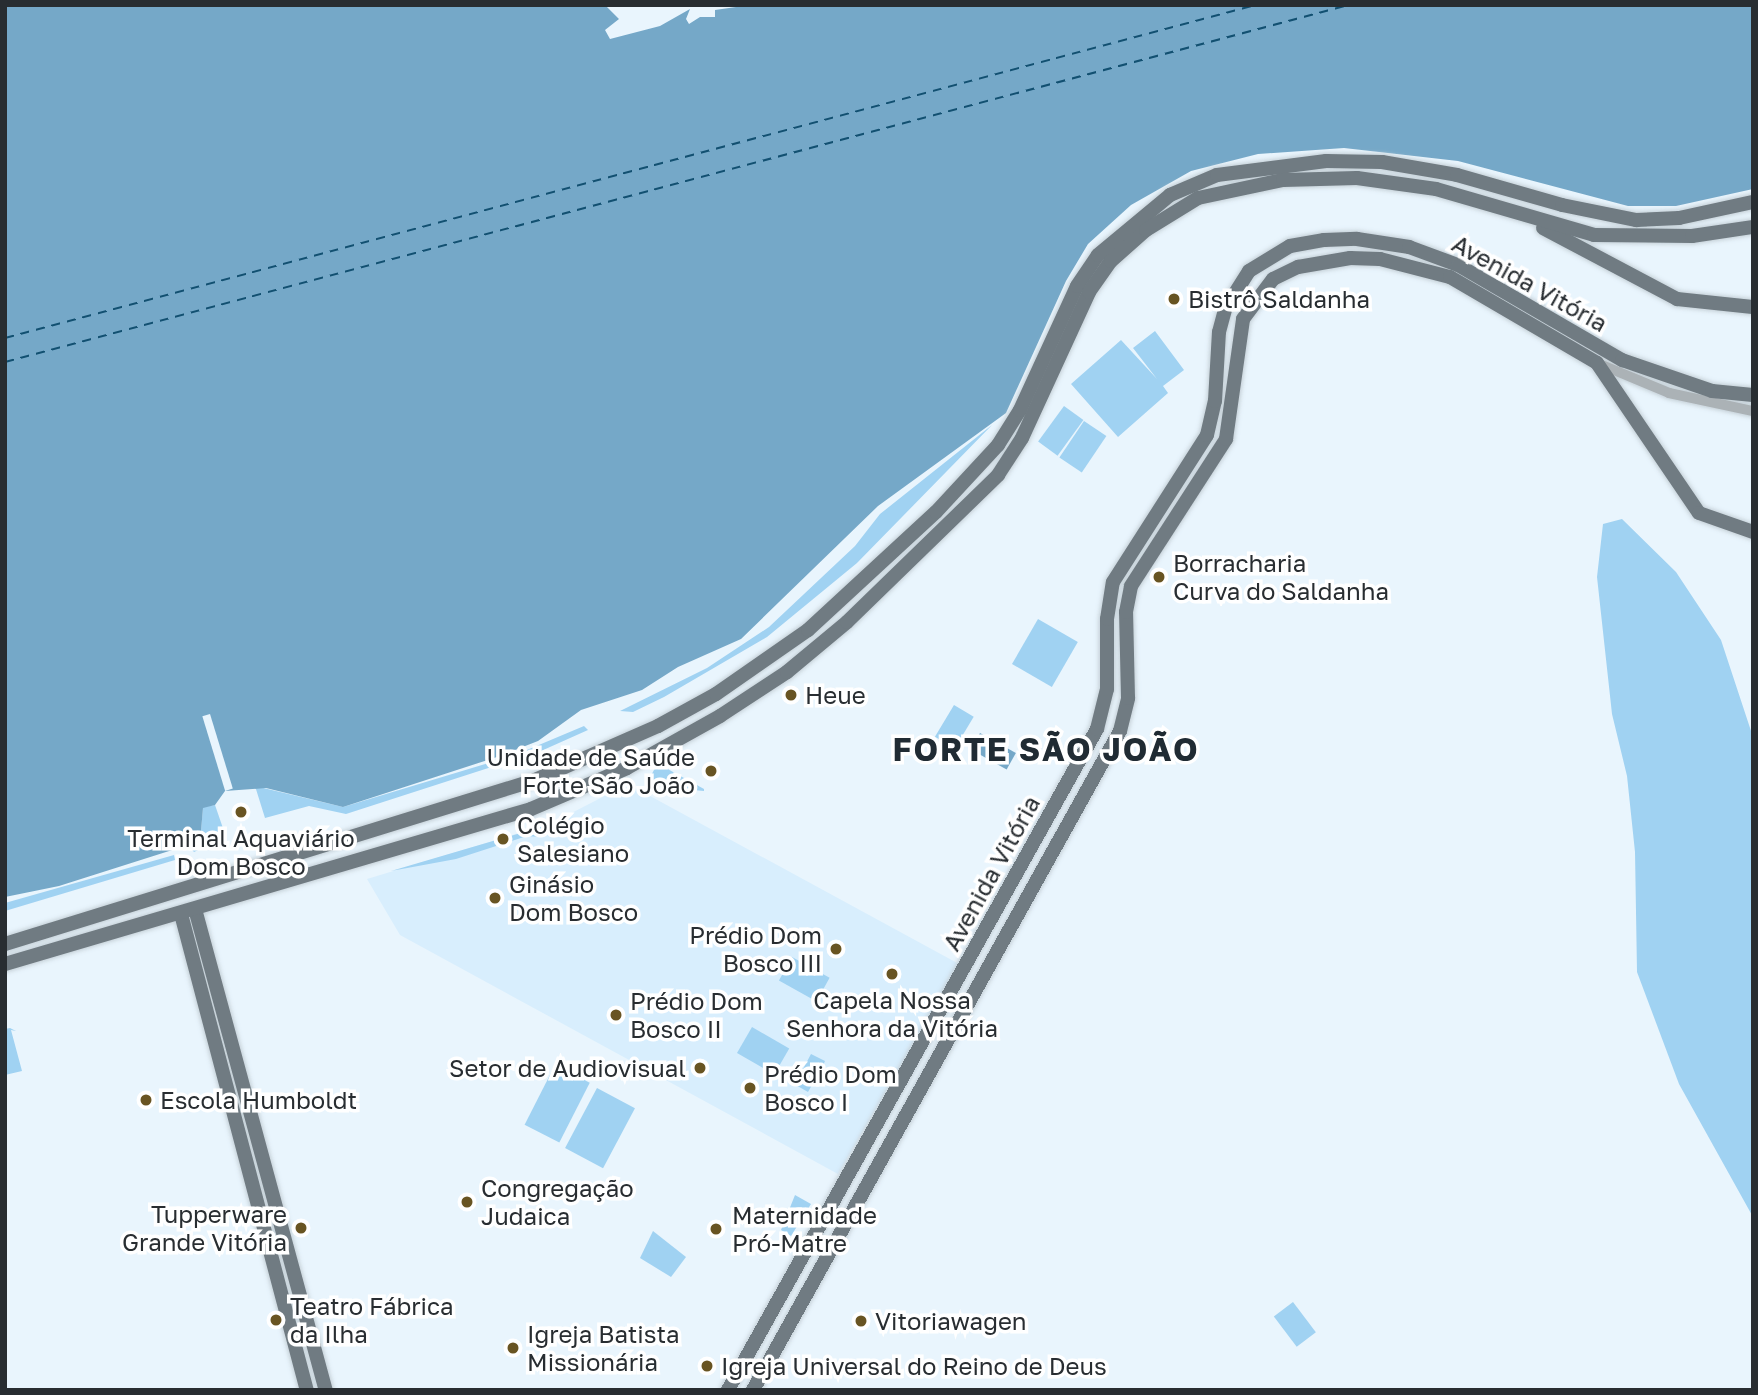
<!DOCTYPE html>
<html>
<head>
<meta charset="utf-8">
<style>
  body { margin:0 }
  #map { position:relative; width:1758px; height:1395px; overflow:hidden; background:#e9f5fd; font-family:"Golos Text",sans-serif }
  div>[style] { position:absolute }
  .built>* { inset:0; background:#d8eefd }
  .green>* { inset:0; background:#a0d2f2; transform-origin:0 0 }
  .water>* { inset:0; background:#75a8c8; transform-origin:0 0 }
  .pier>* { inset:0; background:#e9f5fd; transform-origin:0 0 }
  .ferry>* { height:2px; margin-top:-1px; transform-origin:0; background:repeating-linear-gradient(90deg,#125071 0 9px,transparent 0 16px) }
  .roads { filter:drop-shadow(0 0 2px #c6d1d8) drop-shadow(0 0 2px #c6d1d8) }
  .minor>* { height:10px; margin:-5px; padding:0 5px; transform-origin:5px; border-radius:5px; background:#abb2b6 }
  .major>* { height:14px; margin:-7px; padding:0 7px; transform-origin:7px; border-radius:7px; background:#707b82 }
  .dots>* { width:19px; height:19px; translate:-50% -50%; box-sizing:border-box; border:4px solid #fff; border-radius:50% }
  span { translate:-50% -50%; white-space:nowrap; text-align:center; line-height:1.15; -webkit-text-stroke:7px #fff; paint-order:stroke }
  .street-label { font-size:24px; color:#282d31 }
  .poi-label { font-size:24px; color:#282d31 }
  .left { translate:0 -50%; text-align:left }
  .right { translate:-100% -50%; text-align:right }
  .district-label { font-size:32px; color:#202b33; font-weight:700; letter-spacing:2px }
  .frame { position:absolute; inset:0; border:7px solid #282d31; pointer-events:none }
</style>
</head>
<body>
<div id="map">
  <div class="built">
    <div style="clip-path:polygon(628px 784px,959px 964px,838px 1174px,400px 935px,367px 879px,552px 823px)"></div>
  </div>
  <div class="green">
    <div style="clip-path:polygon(1155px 331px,1184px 370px,1163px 386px,1168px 393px,1118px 437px,1071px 384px,1121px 340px,1157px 379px,1133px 348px)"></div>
    <div style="left:1064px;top:406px;width:24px;height:44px;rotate:36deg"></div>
    <div style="left:1084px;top:421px;width:27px;height:44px;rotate:34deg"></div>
    <div style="clip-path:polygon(992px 425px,857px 563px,767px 637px,664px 697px,633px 712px,620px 711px,707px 668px,769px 627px,855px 546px,880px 514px)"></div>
    <div style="clip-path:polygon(1622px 519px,1676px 572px,1721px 640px,1753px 737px,1753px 1217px,1679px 1084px,1637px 972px,1635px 852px,1627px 776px,1612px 714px,1597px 577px,1603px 524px)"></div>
    <div style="left:1038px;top:619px;width:46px;height:52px;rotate:30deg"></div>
    <div style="left:954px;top:705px;width:23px;height:37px;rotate:31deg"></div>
    <div style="clip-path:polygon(584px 726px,588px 730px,541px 751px,346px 814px,309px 806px,265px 818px,255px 786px,343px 807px,515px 755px)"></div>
    <div style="clip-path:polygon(664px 767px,704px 789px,704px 791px,661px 787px,648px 781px,654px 770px)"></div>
    <div style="clip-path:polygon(215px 805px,226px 837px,194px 852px,188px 845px,201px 831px,203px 807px)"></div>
    <div style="clip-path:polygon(541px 827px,540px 837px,527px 836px,456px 859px,391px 871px)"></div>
    <div style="clip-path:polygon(174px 855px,175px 860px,5px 911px,5px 903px)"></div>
    <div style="left:792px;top:957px;width:43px;height:27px;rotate:29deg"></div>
    <div style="left:752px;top:1027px;width:43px;height:30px;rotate:30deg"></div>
    <div style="clip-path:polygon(10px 1028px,16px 1031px,11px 1030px,22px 1071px,5px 1075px,5px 1029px)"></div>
    <div style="clip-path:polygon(811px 1054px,825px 1061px,822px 1068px,812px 1064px,821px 1069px,808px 1092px,794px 1084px,802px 1070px,812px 1074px,803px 1069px)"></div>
    <div style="left:555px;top:1065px;width:39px;height:67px;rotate:27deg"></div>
    <div style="left:597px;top:1088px;width:43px;height:68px;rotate:28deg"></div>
    <div style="clip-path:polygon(795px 1195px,811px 1204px,791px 1236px,781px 1230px)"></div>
    <div style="clip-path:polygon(653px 1231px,686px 1257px,671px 1277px,640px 1258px)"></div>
    <div style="left:1293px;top:1302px;width:38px;height:24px;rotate:53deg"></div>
  </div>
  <div class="water">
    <div style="clip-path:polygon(5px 5px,605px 5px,619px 19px,605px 30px,610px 39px,660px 26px,690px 9px,686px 19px,689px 24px,700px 17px,715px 17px,715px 10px,750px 5px,1753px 5px,1753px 189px,1676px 206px,1628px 206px,1458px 161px,1344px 148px,1258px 154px,1191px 171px,1131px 205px,1088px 244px,1066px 281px,1006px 413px,878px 506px,741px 639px,678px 667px,642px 690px,581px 710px,538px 741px,500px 756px,343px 807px,266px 788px,225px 791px,215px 805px,203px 808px,201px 831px,188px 845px,59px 886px,5px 897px)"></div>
    <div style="left:980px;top:733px;width:41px;height:19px;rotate:29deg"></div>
  </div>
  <div class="pier">
    <div style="left:210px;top:714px;width:78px;height:8px;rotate:73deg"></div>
  </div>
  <div class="ferry">
    <div style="left:5px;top:338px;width:1295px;rotate:-14.91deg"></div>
    <div style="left:5px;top:362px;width:1391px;rotate:-14.88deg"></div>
  </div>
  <div class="roads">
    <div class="minor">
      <div style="left:1597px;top:363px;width:78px;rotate:22.6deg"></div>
      <div style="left:1669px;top:393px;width:86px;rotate:12.1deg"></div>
    </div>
    <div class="major">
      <div style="left:1543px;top:228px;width:152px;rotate:27.9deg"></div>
      <div style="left:1677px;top:299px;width:76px;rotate:6deg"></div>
      <div style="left:195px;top:909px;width:499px;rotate:74.8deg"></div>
      <div style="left:181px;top:914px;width:492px;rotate:75.2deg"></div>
      <div style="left:5px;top:944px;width:555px;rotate:-17.19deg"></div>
      <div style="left:535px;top:780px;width:134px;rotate:-23.7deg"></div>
      <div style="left:658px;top:726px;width:66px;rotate:-28.9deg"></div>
      <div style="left:716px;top:694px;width:112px;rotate:-34.8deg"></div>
      <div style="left:808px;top:630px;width:174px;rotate:-42.7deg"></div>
      <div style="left:936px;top:512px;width:91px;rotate:-47.2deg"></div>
      <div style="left:998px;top:445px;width:41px;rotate:-57.8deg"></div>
      <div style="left:1020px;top:410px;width:136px;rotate:-65.3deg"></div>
      <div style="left:1077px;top:286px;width:37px;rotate:-56deg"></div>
      <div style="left:1098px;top:255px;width:94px;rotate:-39.8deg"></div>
      <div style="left:1170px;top:195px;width:51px;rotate:-23.1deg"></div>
      <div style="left:1217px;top:175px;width:110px;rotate:-7.3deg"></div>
      <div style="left:1326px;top:161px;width:56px;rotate:1deg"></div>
      <div style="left:1382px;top:162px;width:76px;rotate:9.8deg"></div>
      <div style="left:1457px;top:175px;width:109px;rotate:15.9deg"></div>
      <div style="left:1562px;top:205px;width:76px;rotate:11.5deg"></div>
      <div style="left:1636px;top:220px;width:43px;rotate:-2.7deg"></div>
      <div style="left:1679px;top:218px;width:76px;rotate:-12.2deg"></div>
      <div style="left:5px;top:964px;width:548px;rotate:-16.42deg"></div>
      <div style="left:531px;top:809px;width:104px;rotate:-23.1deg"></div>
      <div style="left:627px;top:768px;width:107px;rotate:-29.2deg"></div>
      <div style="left:720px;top:716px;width:80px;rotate:-33.3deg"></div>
      <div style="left:787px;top:672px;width:78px;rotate:-39.8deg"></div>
      <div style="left:847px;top:622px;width:211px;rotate:-44.2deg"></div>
      <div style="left:998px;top:475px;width:44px;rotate:-57deg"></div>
      <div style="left:1022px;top:438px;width:161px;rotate:-65.3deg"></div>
      <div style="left:1089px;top:292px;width:38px;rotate:-55deg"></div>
      <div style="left:1111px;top:261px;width:47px;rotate:-41.5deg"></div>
      <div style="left:1146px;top:230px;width:61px;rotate:-31.6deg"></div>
      <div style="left:1198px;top:198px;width:87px;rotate:-12deg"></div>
      <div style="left:1283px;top:180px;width:74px;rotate:-1.5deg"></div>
      <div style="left:1357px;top:178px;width:80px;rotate:7.9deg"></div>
      <div style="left:1436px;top:189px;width:165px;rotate:16.2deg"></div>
      <div style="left:1594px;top:235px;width:98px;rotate:0.6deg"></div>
      <div style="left:1692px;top:236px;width:62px;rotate:-8.4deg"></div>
      <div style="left:728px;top:1390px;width:757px;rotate:-60.83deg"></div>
      <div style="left:1097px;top:729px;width:41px;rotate:-76deg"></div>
      <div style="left:1107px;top:689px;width:70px;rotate:-90deg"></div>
      <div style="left:1107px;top:619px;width:37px;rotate:-81deg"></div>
      <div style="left:1113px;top:582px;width:174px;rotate:-57.4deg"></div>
      <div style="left:1207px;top:435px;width:35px;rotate:-77deg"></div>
      <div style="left:1215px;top:401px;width:69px;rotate:-86.7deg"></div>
      <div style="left:1219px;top:332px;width:24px;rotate:-75deg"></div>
      <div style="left:1225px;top:309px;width:45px;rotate:-57.7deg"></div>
      <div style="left:1249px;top:271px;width:48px;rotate:-31.4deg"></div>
      <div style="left:1290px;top:246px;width:35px;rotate:-10deg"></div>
      <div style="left:1324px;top:240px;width:33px;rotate:-2deg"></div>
      <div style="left:1357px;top:239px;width:53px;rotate:8.7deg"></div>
      <div style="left:1409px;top:247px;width:52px;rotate:20.2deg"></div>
      <div style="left:1458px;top:265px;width:190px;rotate:30.1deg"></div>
      <div style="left:1622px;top:360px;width:95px;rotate:19deg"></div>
      <div style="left:1712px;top:391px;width:41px;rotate:5.6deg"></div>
      <div style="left:753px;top:1390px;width:754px;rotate:-60.89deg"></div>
      <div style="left:1120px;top:731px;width:34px;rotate:-76deg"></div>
      <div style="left:1128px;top:698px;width:86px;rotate:-91.3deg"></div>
      <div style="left:1126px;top:612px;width:26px;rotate:-79deg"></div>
      <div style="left:1131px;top:586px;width:175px;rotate:-57.1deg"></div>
      <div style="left:1226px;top:439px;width:121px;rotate:-81.9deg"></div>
      <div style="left:1243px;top:319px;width:50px;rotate:-53.1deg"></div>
      <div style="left:1273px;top:279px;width:28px;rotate:-26deg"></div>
      <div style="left:1298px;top:267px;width:53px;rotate:-9.8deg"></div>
      <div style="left:1350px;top:258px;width:30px;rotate:2deg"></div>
      <div style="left:1380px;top:259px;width:72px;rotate:14.4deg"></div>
      <div style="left:1450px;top:277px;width:170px;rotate:30.3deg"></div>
      <div style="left:1597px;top:363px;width:181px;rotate:55.8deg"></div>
      <div style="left:1699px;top:513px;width:57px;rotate:19.4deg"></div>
    </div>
  </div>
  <div class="dots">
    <div style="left:1174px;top:299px;background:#685422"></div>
    <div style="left:1159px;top:577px;background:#685422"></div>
    <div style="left:791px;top:695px;background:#685422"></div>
    <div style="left:711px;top:771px;background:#685422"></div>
    <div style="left:241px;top:812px;background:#685422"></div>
    <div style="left:503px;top:839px;background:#685422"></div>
    <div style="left:495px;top:898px;background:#685422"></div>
    <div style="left:836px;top:949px;background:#685422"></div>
    <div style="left:892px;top:974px;background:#685422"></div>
    <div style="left:616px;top:1015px;background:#685422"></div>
    <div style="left:700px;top:1068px;background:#685422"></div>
    <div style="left:750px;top:1088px;background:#685422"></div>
    <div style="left:146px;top:1100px;background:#685422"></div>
    <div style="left:467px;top:1202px;background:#685422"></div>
    <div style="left:301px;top:1228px;background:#685422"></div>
    <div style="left:716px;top:1229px;background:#685422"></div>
    <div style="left:276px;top:1320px;background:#685422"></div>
    <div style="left:861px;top:1321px;background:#685422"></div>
    <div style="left:513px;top:1348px;background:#685422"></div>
    <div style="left:707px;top:1366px;background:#685422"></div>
  </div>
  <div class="street-label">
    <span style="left:1530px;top:283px;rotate:29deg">Avenida Vitória</span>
    <span style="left:991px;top:873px;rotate:-61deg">Avenida Vitória</span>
  </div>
  <div class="poi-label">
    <span class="left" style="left:1188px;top:299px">Bistrô Saldanha</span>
    <span class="left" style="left:1173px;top:577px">Borracharia<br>Curva do Saldanha</span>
    <span class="left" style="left:805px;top:695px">Heue</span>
    <span class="right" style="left:695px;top:771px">Unidade de Saúde<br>Forte São João</span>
    <span class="left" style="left:517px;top:839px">Colégio<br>Salesiano</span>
    <span style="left:241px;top:852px">Terminal Aquaviário<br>Dom Bosco</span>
    <span class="left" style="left:509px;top:898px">Ginásio<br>Dom Bosco</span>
    <span class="right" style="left:822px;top:949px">Prédio Dom<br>Bosco III</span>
    <span style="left:892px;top:1014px">Capela Nossa<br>Senhora da Vitória</span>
    <span class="left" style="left:630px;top:1015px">Prédio Dom<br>Bosco II</span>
    <span class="right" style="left:686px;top:1068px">Setor de Audiovisual</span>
    <span class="left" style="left:764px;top:1088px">Prédio Dom<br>Bosco I</span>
    <span class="left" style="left:160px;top:1100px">Escola Humboldt</span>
    <span class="left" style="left:481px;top:1202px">Congregação<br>Judaica</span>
    <span class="right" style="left:287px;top:1228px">Tupperware<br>Grande Vitória</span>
    <span class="left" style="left:732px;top:1229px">Maternidade<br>Pró-Matre</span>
    <span class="left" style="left:290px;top:1320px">Teatro Fábrica<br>da Ilha</span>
    <span class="left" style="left:875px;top:1321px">Vitoriawagen</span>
    <span class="left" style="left:527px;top:1348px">Igreja Batista<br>Missionária</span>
    <span class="left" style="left:721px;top:1366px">Igreja Universal do Reino de Deus</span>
  </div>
  <div class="district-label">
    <span style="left:1046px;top:749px">FORTE SÃO JOÃO</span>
  </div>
  <div class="frame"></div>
</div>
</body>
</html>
